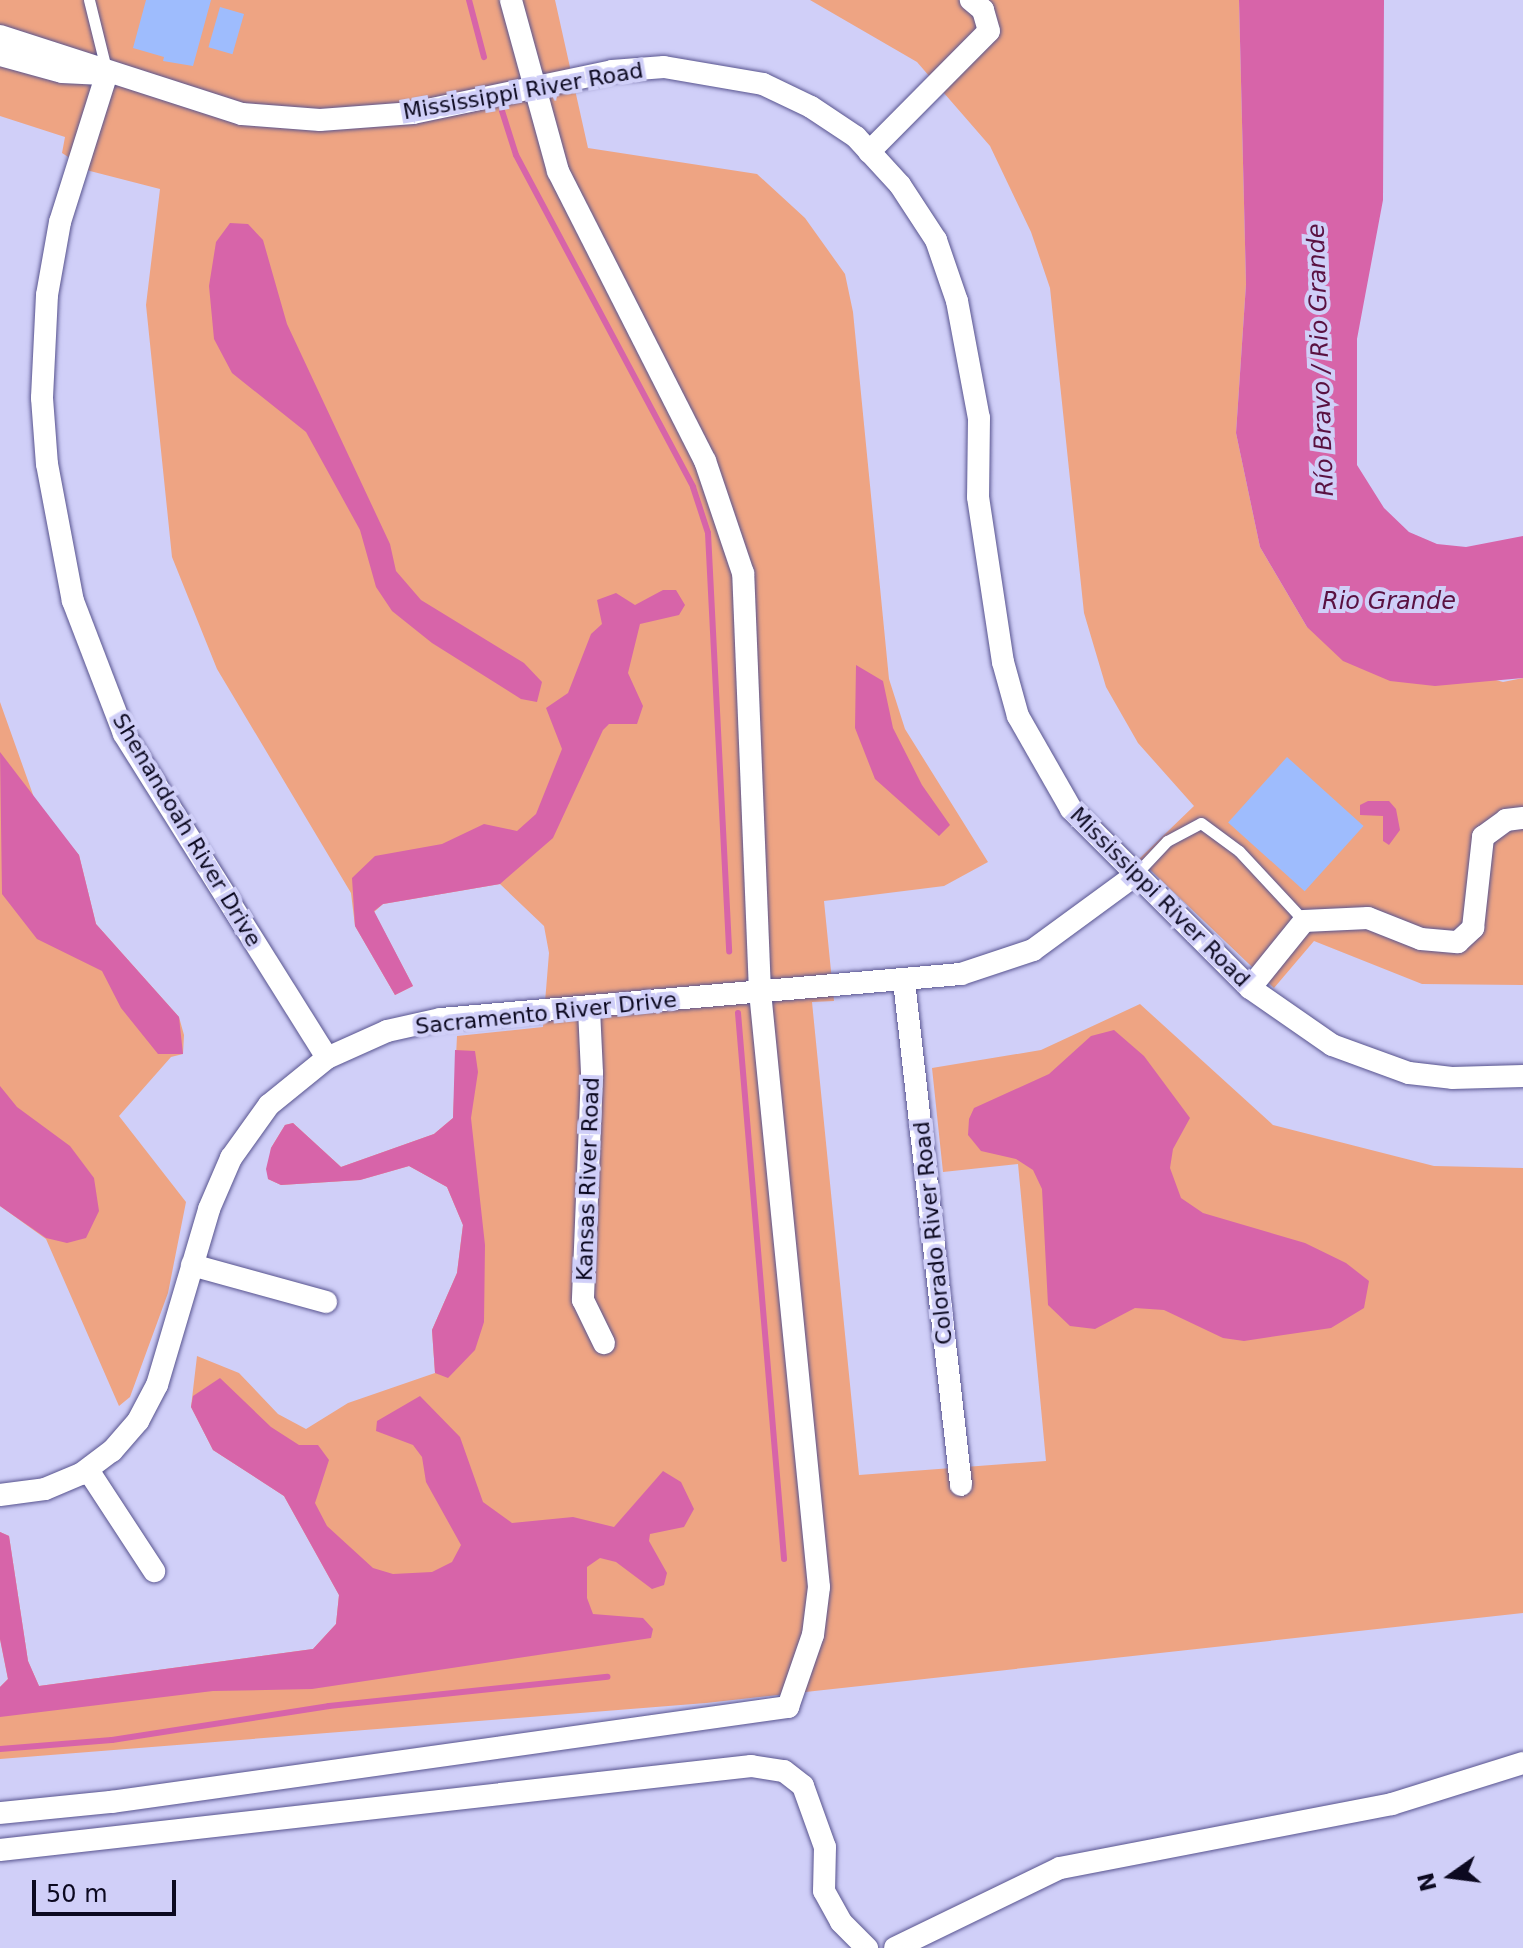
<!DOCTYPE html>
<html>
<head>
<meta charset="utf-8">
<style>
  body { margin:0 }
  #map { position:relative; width:1523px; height:1948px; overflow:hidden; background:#d0cff8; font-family:"DejaVu Sans",sans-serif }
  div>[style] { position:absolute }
  .green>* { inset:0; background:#eea483 }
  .water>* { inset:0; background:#d764a9 }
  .stream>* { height:6px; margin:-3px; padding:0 3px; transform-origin:3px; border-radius:3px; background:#d764a9 }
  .building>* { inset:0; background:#9ebcfd; transform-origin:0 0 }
  .roads { filter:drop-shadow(0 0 2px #58548f) drop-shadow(0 0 2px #58548f) }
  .service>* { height:11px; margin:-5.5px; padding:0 5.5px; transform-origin:5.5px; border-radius:5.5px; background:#fff }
  .minor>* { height:22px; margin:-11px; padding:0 11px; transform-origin:11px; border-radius:11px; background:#fff }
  span { translate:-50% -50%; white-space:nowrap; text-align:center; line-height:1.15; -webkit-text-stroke:8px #d0cff8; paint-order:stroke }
  .street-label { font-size:22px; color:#0c0920 }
  .water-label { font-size:24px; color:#5a1141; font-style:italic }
  .north { position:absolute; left:1411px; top:1836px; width:80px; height:80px; -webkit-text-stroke:6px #d0cff8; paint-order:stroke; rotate:256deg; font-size:22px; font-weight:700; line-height:32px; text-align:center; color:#0c0920 }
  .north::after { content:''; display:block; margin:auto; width:28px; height:36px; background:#0c0920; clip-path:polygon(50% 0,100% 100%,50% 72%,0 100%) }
  .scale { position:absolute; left:32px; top:1880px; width:144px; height:36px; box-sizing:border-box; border:4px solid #0c0920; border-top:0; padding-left:10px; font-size:24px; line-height:28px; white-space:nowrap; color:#0c0920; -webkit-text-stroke:6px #d0cff8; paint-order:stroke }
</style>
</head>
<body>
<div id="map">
  <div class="green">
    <div style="clip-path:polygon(0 0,555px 0,588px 148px,757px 174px,805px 218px,845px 274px,853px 312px,889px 679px,905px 729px,988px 862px,944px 886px,824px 901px,834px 1001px,812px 1002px,859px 1475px,1046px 1461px,1018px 1164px,943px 1172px,932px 1068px,1041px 1050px,1140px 1004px,1273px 1125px,1434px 1166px,1523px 1168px,1523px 1613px,706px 1703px,0 1759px,0 1687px,8px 1679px,0 1639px,0 1532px,9px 1536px,28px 1661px,39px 1686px,313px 1649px,336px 1624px,339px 1595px,284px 1496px,213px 1450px,191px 1407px,197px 1356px,239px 1373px,278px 1414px,306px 1429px,348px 1403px,435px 1373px,432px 1330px,457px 1273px,463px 1225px,447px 1187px,409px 1166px,360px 1180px,281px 1185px,268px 1179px,271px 1148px,285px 1125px,293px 1123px,341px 1167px,434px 1134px,453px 1118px,457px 1036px,543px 1027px,549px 953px,544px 926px,500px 884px,383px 904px,374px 912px,413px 986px,395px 995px,355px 926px,351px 893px,217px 669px,172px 557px,146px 305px,160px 189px,90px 171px,62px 153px,65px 137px,0 116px)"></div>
    <div style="clip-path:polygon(810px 0,1239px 0,1246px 284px,1236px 433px,1260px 547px,1307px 627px,1503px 682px,1523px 678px,1523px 985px,1422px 984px,1314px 941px,1274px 988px,1139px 859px,1194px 806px,1138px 743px,1106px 687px,1084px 613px,1050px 288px,1031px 232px,990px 146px,917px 62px)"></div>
    <div style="clip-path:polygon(0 702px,37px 806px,79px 855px,96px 924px,179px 1017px,184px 1035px,183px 1054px,171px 1057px,119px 1116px,186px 1202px,168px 1293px,130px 1397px,119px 1406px,46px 1239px,0 1206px)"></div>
  </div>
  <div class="water">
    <div style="clip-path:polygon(1239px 0,1384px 0,1383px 200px,1357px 339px,1357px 465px,1384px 508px,1409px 532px,1437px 544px,1466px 547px,1523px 536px,1523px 678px,1435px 686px,1390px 681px,1343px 661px,1307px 627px,1260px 547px,1236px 433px,1246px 284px)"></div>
    <div style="clip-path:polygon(230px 223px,248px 224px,263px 240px,287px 324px,390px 544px,396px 571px,421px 600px,524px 663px,542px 682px,537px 702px,521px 699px,432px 643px,392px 611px,376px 587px,360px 530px,306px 432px,232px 373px,214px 339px,209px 286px,216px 242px)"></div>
    <div style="clip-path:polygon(663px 590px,676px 590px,685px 605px,679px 615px,640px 624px,628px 673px,643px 706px,637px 724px,609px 724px,603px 730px,553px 838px,500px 884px,383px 904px,374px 911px,413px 986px,395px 995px,355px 926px,352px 878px,375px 856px,442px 844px,484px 824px,517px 831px,536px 814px,562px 749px,546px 708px,568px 693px,591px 634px,602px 624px,597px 600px,616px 593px,635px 605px)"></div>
    <div style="clip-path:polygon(856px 665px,883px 681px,893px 728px,922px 785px,950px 825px,939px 836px,875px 779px,855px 728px)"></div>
    <div style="clip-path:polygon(0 752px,79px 855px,96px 924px,179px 1017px,183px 1054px,158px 1054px,121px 1008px,102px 971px,37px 939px,2px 894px)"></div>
    <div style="clip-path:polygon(1368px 801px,1389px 801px,1396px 809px,1400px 830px,1389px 845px,1383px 841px,1383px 816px,1360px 815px,1360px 805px)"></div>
    <div style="clip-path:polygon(1114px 1030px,1144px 1056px,1190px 1118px,1173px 1149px,1170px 1168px,1181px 1198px,1203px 1213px,1305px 1243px,1346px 1263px,1369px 1281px,1364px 1308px,1331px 1328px,1244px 1341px,1223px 1338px,1164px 1310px,1135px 1308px,1095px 1329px,1070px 1326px,1048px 1305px,1042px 1189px,1033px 1170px,1016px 1159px,981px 1151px,968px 1135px,969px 1119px,974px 1108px,1049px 1074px,1091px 1036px)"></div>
    <div style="clip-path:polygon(455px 1050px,475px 1051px,478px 1072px,471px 1118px,485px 1245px,484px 1322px,475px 1350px,448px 1378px,435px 1373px,432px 1330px,457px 1273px,463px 1225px,447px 1187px,409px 1166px,360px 1180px,281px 1185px,268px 1179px,266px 1169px,271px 1148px,285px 1125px,293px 1123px,341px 1167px,434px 1134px,453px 1118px)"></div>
    <div style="clip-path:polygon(0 1086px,17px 1107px,70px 1146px,94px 1178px,99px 1211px,86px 1238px,67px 1243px,46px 1238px,0 1206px)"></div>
    <div style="clip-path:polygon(220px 1378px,271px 1427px,299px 1445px,318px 1445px,329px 1460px,315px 1503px,327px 1526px,373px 1568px,393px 1574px,432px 1572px,452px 1562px,461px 1545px,426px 1482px,422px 1457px,413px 1445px,376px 1431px,377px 1421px,420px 1396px,460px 1437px,483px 1502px,512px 1523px,573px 1517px,614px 1527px,663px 1471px,681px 1482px,694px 1509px,684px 1527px,650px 1534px,649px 1541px,667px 1573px,664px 1585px,652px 1589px,616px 1562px,600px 1558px,587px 1567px,587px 1598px,593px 1614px,643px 1618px,653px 1629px,651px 1638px,312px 1689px,213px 1691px,0 1717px,0 1687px,8px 1679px,0 1639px,0 1532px,9px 1536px,28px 1661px,39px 1686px,313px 1649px,336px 1624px,339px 1595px,284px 1496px,213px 1450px,191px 1407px,193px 1396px)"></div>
  </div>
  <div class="stream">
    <div style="left:469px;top:0;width:59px;rotate:75.3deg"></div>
    <div style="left:502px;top:111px;width:46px;rotate:72.3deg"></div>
    <div style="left:516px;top:155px;width:376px;rotate:61.9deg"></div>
    <div style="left:693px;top:487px;width:48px;rotate:71.9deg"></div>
    <div style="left:708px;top:533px;width:419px;rotate:87.1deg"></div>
    <div style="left:738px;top:1013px;width:548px;rotate:85.18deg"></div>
    <div style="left:0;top:1749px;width:112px;rotate:-4.6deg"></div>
    <div style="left:112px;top:1740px;width:220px;rotate:-8.9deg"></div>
    <div style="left:329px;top:1706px;width:280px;rotate:-6deg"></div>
  </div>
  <div class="building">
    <div style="clip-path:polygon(146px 0,211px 0,193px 66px,163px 61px,164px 57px,133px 48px)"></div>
    <div style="left:220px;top:7px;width:25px;height:42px;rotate:16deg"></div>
    <div style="left:1287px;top:757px;width:103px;height:88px;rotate:42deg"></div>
  </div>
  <div class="roads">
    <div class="service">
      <div style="left:89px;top:0;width:75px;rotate:76.1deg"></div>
      <div style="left:1134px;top:876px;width:48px;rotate:-46.7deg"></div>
      <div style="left:1167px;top:841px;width:38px;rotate:-28deg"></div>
      <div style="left:1201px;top:823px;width:47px;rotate:36.4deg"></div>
      <div style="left:1239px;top:851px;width:96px;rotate:47.1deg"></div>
    </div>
    <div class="minor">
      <div style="left:0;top:36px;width:254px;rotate:17.9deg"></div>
      <div style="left:242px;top:114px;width:78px;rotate:4.4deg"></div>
      <div style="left:320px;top:120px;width:93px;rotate:-4.3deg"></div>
      <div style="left:413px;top:113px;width:203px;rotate:-11.9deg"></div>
      <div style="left:612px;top:71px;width:52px;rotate:-4.4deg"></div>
      <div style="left:664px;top:67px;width:100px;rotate:9.7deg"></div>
      <div style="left:763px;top:84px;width:53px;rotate:25.6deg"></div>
      <div style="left:811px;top:107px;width:54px;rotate:33.7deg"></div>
      <div style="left:856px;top:137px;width:65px;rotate:47.5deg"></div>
      <div style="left:900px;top:185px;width:66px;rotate:56.8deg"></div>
      <div style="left:936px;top:240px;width:65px;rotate:71deg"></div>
      <div style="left:957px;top:301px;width:119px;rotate:79.4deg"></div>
      <div style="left:979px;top:418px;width:79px;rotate:90.7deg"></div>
      <div style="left:978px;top:497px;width:167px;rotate:81.4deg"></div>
      <div style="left:1003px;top:662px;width:56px;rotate:74.5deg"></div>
      <div style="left:1018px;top:716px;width:107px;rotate:60.3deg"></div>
      <div style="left:1071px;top:809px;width:253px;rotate:45deg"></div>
      <div style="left:1250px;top:988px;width:100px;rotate:34.8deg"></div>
      <div style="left:1332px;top:1045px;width:82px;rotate:20deg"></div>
      <div style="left:1409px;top:1073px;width:43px;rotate:6.6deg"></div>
      <div style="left:1452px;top:1078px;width:71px;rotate:-1.6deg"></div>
      <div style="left:0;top:55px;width:64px;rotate:15.3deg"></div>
      <div style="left:62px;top:72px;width:36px;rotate:3deg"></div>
      <div style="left:107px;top:73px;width:156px;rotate:107.5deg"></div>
      <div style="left:60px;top:222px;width:74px;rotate:100.1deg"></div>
      <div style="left:47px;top:295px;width:103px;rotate:92.8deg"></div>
      <div style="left:42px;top:398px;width:66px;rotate:85.7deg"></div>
      <div style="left:47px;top:464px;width:139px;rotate:79.3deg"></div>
      <div style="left:73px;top:601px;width:142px;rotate:69deg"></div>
      <div style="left:124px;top:734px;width:382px;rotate:57.9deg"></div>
      <div style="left:869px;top:152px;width:170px;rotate:-45.2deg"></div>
      <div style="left:989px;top:31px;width:22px;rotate:-106deg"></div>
      <div style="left:983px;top:10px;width:16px;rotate:-140deg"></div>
      <div style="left:904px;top:981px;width:507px;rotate:83.55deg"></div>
      <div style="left:1250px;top:988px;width:86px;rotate:-51.1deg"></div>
      <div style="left:1304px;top:921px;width:64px;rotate:-2.7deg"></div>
      <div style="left:1368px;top:918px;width:57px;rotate:21.6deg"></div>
      <div style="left:1421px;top:939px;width:37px;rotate:5deg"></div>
      <div style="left:1458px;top:942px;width:21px;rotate:-43deg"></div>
      <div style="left:1473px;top:928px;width:92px;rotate:-83.7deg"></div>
      <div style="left:1483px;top:837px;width:29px;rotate:-36deg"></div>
      <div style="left:1506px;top:820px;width:17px;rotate:-7deg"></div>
      <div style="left:589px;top:1009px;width:64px;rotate:87.3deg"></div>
      <div style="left:592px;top:1073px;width:227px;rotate:92.3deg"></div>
      <div style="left:583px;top:1300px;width:48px;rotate:64deg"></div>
      <div style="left:192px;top:1265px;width:139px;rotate:15.4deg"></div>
      <div style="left:88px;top:1470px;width:121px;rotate:56.8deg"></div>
      <div style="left:0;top:1495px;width:45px;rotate:-7.6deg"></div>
      <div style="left:45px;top:1489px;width:39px;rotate:-23deg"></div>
      <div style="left:81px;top:1474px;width:39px;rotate:-37deg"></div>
      <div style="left:112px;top:1451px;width:40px;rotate:-49deg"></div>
      <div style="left:138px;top:1421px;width:41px;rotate:-62.2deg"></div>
      <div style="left:157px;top:1385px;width:184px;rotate:-73.5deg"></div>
      <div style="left:209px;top:1209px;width:56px;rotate:-66.7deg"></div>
      <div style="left:231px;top:1158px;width:65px;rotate:-54.4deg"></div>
      <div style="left:269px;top:1105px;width:75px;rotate:-39deg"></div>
      <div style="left:327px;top:1058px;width:66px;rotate:-24.2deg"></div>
      <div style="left:387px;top:1031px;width:55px;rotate:-12.5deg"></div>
      <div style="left:441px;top:1019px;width:522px;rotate:-4.95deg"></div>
      <div style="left:961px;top:974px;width:76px;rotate:-18.4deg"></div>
      <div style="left:1033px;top:950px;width:125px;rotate:-36.2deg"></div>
      <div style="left:0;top:1813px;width:112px;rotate:-5.7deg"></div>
      <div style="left:111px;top:1802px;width:684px;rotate:-7.99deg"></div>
      <div style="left:788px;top:1707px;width:76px;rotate:-70.9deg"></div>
      <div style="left:813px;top:1635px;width:48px;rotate:-82.9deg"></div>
      <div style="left:819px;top:1587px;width:598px;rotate:-95.66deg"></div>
      <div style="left:760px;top:992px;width:419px;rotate:-92.3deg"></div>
      <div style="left:743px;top:573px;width:118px;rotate:-108.7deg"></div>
      <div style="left:705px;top:461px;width:325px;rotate:-116.9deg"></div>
      <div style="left:558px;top:171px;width:177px;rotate:-105.4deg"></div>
      <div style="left:0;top:1850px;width:756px;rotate:-6.38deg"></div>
      <div style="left:751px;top:1766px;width:33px;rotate:9deg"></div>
      <div style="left:784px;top:1771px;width:24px;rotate:38deg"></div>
      <div style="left:803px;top:1786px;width:65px;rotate:70.2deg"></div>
      <div style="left:825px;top:1847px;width:44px;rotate:91.3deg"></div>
      <div style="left:824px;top:1891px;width:35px;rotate:61deg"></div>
      <div style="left:841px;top:1922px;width:37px;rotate:45deg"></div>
      <div style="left:895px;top:1948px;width:183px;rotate:-25.9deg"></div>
      <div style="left:1060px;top:1868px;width:338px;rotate:-10.9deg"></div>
      <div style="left:1392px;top:1804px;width:137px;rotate:-17.4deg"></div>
    </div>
  </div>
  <div class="street-label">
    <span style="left:523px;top:91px;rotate:-10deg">Mississippi River Road</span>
    <span style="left:187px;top:830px;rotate:59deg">Shenandoah River Drive</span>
    <span style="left:1160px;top:897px;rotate:45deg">Mississippi River Road</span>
    <span style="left:546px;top:1013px;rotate:-6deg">Sacramento River Drive</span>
    <span style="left:588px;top:1179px;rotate:-88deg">Kansas River Road</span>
    <span style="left:933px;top:1233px;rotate:-96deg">Colorado River Road</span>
  </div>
  <div class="water-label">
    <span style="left:1321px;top:360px;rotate:-92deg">Río Bravo / Rio Grande</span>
    <span style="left:1389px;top:602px">Rio Grande</span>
  </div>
  <div class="north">N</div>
  <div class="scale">50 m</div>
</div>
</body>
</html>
